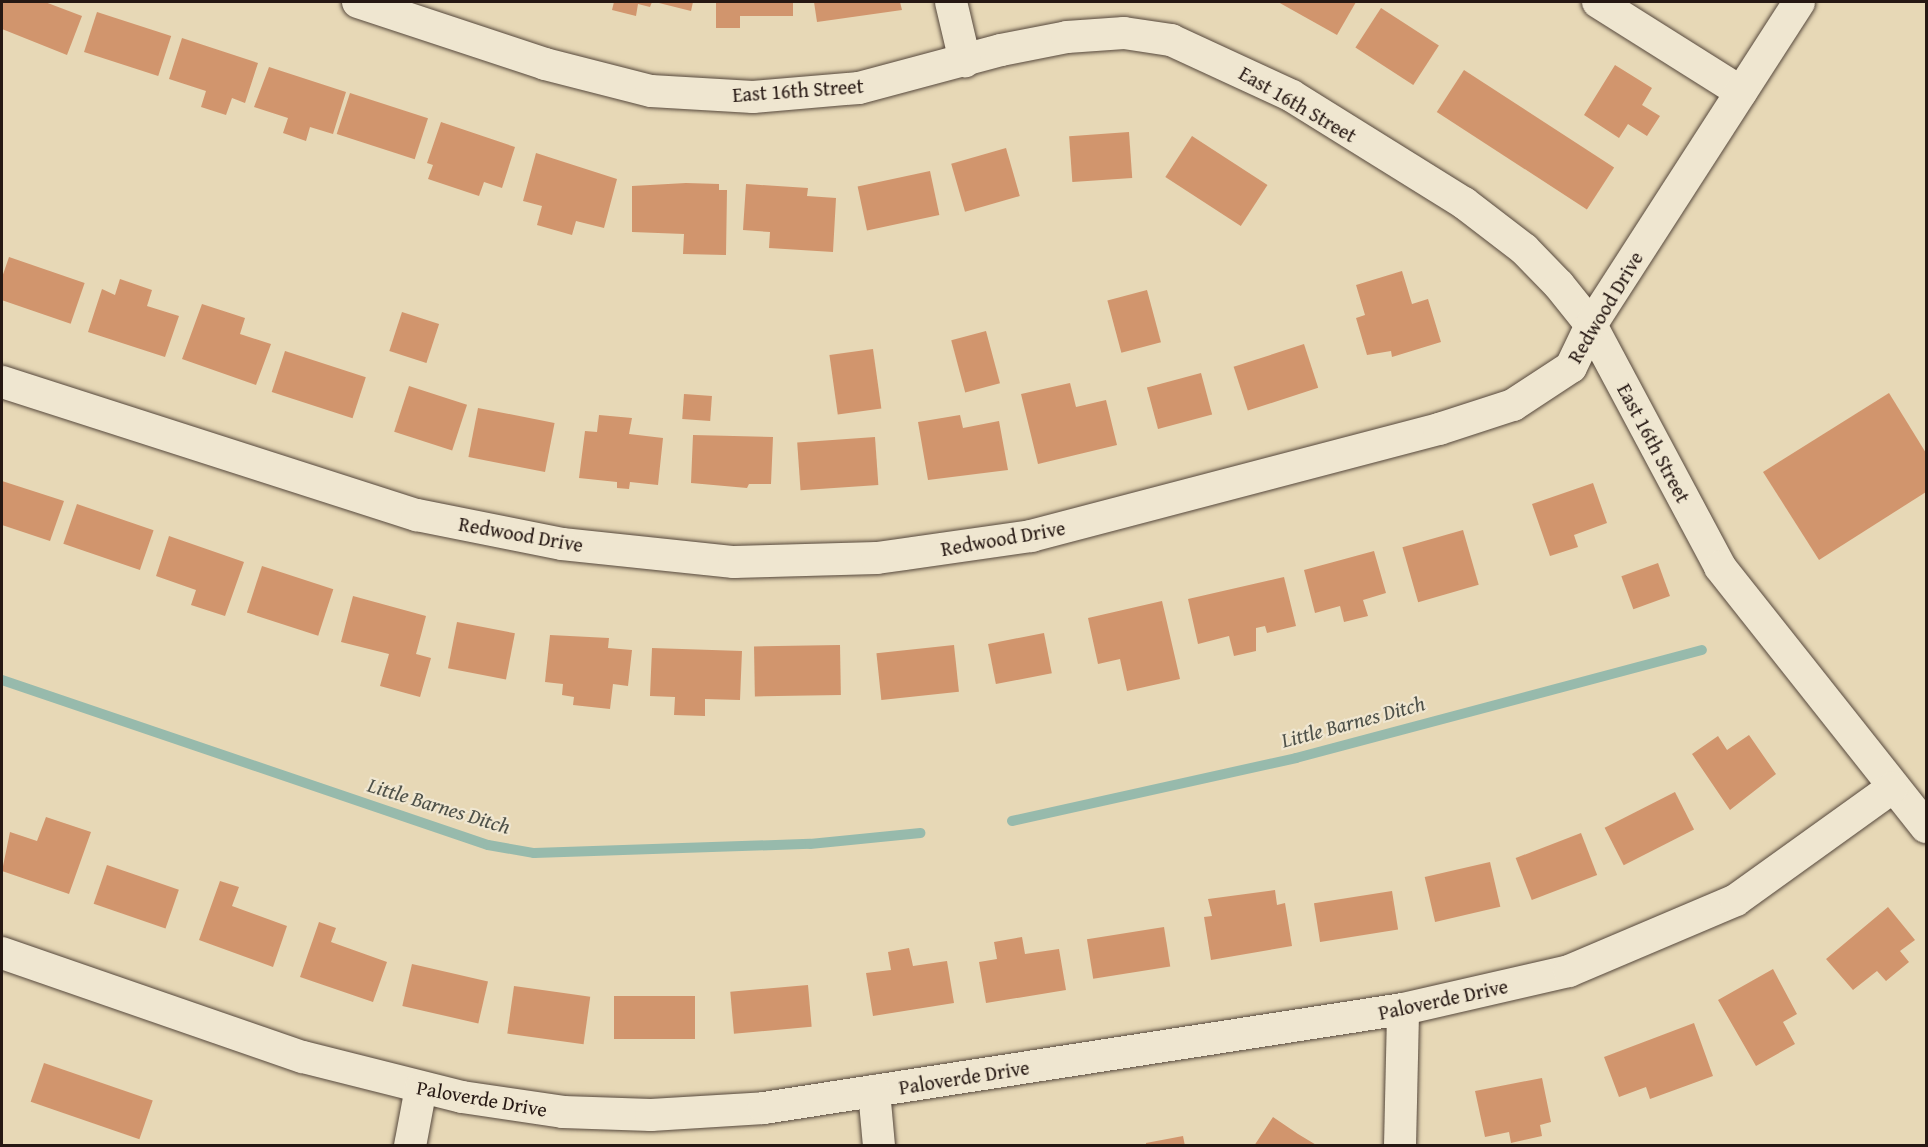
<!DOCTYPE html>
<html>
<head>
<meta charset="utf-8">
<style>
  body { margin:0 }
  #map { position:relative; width:1928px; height:1147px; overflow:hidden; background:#e7d8b6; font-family:"Gentium Book Plus",serif }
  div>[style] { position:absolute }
  .stream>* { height:10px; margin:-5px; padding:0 5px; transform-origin:5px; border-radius:5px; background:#97baac }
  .building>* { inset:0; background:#d1956d; transform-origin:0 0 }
  .roads { filter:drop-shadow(0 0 2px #56483c) drop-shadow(0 0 2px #56483c) }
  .street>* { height:32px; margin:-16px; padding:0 16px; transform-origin:16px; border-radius:16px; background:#efe6d0 }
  span { translate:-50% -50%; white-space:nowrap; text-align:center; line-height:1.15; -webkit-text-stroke:4.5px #efe6d0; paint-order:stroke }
  .street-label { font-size:20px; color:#261813 }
  .water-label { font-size:21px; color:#4e5149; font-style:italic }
  .frame { position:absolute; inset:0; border:3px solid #261813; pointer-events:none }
</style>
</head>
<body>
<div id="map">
  <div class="stream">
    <div style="left:2px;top:680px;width:513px;rotate:18.75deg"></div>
    <div style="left:488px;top:845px;width:47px;rotate:9.9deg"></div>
    <div style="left:534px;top:853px;width:276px;rotate:-1.9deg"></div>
    <div style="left:810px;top:844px;width:111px;rotate:-5.7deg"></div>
    <div style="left:1012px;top:821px;width:291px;rotate:-12.5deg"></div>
    <div style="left:1296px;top:758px;width:420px;rotate:-14.9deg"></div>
  </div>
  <div class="building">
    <div style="clip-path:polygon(2px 2px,45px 2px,82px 16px,67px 55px,2px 29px)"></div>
    <div style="clip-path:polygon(614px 2px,652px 2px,650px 7px,638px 4px,636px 16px,612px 10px)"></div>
    <div style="clip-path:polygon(655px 2px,693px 2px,691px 11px)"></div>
    <div style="clip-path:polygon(716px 2px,793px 2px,793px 16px,740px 16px,740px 28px,716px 28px)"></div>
    <div style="clip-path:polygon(814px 2px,900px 2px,902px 10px,817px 22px)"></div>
    <div style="clip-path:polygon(1278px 2px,1356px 2px,1337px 35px)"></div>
    <div style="left:1381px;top:8px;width:69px;height:47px;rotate:33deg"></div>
    <div style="left:97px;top:12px;width:78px;height:42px;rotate:18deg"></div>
    <div style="clip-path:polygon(182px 38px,258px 63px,245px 103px,232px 98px,226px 115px,201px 107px,206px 91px,169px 79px)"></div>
    <div style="clip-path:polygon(1615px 65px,1652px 88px,1642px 105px,1660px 116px,1647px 136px,1628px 124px,1619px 138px,1584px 115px)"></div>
    <div style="clip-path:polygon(269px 67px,346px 92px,333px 134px,310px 127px,306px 141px,283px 133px,288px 118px,254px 107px)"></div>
    <div style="left:1464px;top:70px;width:179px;height:50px;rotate:33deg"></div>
    <div style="left:350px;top:93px;width:82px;height:43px;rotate:18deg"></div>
    <div style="clip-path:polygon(441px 122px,515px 147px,502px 188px,484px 182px,479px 196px,428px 179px,433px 165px,427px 163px)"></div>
    <div style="left:1129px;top:132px;width:46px;height:60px;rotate:86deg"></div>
    <div style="left:1192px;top:136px;width:90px;height:49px;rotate:33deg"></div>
    <div style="left:1006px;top:148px;width:50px;height:57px;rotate:74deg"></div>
    <div style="clip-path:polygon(536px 153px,617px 179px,604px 228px,576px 221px,572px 235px,537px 225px,542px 206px,523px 201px)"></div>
    <div style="left:930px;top:171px;width:45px;height:74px;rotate:78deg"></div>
    <div style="clip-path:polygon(686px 183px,719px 184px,719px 190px,727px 190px,726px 255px,683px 254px,684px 234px,632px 232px,632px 186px)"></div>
    <div style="clip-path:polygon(746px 184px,808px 188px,807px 196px,836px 198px,833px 252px,769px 248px,770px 232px,743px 230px)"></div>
    <div style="left:9px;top:257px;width:80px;height:43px;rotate:19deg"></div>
    <div style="clip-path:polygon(1402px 271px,1412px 304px,1428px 299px,1441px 342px,1392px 357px,1391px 351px,1367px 355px,1356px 318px,1365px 315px,1356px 285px)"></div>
    <div style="clip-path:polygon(120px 279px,152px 290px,147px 306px,179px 316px,165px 357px,88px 332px,102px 289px,115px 295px)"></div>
    <div style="left:1147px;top:290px;width:54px;height:41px;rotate:75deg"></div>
    <div style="clip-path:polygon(202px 304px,245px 318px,240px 334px,271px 344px,256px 385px,182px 359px)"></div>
    <div style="left:402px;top:312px;width:39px;height:41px;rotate:18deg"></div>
    <div style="left:986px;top:331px;width:54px;height:36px;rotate:75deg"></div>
    <div style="left:1304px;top:344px;width:46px;height:74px;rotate:72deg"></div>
    <div style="left:873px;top:349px;width:60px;height:44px;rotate:82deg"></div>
    <div style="left:285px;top:351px;width:85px;height:43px;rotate:18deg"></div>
    <div style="left:1201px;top:373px;width:43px;height:56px;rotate:75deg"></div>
    <div style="clip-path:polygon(1070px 383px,1076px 407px,1106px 400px,1117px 445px,1038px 464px,1021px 394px)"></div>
    <div style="left:409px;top:386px;width:61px;height:48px;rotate:18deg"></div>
    <div style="clip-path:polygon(1889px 393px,1926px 453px,1926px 492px,1819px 560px,1763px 472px)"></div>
    <div style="left:684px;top:394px;width:28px;height:25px;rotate:4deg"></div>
    <div style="left:478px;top:408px;width:78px;height:50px;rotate:11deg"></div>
    <div style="clip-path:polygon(599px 415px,632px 418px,629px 434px,663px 438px,658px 485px,630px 482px,629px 489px,617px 488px,617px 482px,579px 478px,585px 431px,597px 432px)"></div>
    <div style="clip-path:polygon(960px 415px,963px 428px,999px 421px,1008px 470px,928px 480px,918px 422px)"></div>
    <div style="clip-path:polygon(693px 435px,773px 437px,771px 484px,749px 484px,747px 488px,691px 483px)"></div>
    <div style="left:875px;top:437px;width:48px;height:78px;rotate:86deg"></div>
    <div style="clip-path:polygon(2px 481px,64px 501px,50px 541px,2px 525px)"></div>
    <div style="clip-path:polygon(1593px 483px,1607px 523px,1574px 535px,1578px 547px,1550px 556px,1532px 504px)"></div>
    <div style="left:77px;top:504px;width:81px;height:42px;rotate:19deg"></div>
    <div style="left:1463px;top:530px;width:57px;height:63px;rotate:74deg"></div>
    <div style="clip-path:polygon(169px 536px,244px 562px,225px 616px,191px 605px,196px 590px,156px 576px)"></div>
    <div style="clip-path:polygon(1374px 551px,1386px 593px,1363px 600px,1368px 616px,1344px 622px,1340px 606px,1315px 613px,1304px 570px)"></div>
    <div style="left:1658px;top:563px;width:35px;height:39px;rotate:70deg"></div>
    <div style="left:262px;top:566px;width:75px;height:49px;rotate:18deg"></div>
    <div style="clip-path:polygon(1284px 577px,1296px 626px,1267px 633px,1265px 626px,1256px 628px,1256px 651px,1234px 656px,1229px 636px,1198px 644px,1188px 599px)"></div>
    <div style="clip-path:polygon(353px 596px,426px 616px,416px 654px,431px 658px,420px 697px,380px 686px,389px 654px,341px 642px)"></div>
    <div style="clip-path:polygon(1162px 601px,1180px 679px,1127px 691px,1120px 659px,1098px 664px,1088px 618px)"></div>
    <div style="left:457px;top:622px;width:59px;height:47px;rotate:11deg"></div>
    <div style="left:1044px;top:633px;width:41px;height:57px;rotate:79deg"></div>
    <div style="clip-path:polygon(550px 635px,609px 638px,608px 648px,632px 650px,628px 686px,613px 684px,610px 709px,573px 705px,574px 697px,562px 695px,563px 684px,545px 682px)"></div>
    <div style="left:840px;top:645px;width:50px;height:86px;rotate:89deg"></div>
    <div style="left:954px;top:645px;width:47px;height:78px;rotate:84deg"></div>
    <div style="clip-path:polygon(652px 648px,742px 651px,740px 700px,705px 699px,705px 716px,674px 715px,675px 697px,650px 696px)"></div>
    <div style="clip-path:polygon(1749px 735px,1776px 774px,1730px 810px,1692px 754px,1718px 736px,1727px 750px)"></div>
    <div style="left:1675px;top:792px;width:42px;height:79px;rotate:63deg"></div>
    <div style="clip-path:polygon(46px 817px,91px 832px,69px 894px,2px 871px,10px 832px,37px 841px)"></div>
    <div style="left:1581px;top:833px;width:45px;height:70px;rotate:69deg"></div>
    <div style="left:1490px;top:862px;width:46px;height:67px;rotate:77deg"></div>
    <div style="left:107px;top:865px;width:76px;height:41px;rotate:19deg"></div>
    <div style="clip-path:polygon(220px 881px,239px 887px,232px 906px,287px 926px,273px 967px,199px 940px)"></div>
    <div style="clip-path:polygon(1275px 890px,1277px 905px,1285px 903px,1292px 946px,1211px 960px,1204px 917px,1212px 916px,1208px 899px)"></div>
    <div style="left:1392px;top:891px;width:39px;height:79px;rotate:81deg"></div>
    <div style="clip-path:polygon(1888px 907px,1915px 940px,1900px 951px,1909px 962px,1886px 981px,1877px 971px,1853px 990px,1826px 959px)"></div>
    <div style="clip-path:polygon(319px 922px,336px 928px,331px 942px,387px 962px,373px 1002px,300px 977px)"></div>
    <div style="left:1164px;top:927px;width:40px;height:78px;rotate:81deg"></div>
    <div style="clip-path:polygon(1022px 937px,1025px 954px,1059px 949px,1066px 990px,986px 1003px,979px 962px,997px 959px,994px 942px)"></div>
    <div style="clip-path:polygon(909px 948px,913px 966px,947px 961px,954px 1003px,873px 1016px,866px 973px,891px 970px,888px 952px)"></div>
    <div style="left:412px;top:964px;width:78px;height:43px;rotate:13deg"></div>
    <div style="clip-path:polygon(1773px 969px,1797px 1014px,1783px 1022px,1795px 1044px,1756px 1066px,1718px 1000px)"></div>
    <div style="left:808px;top:985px;width:42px;height:78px;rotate:85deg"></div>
    <div style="left:514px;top:986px;width:77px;height:48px;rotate:8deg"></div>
    <div style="left:695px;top:996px;width:43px;height:81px;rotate:90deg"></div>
    <div style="clip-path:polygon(1694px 1023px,1713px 1076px,1650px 1099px,1646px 1087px,1619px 1097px,1604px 1057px)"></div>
    <div style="left:44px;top:1063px;width:115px;height:41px;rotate:19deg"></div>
    <div style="clip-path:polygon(1542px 1078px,1551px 1122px,1540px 1125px,1542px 1136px,1511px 1143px,1509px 1132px,1485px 1137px,1475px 1091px)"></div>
    <div style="clip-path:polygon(1273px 1117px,1298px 1134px,1318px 1146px,1254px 1146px)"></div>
    <div style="clip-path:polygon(1183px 1136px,1185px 1146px,1146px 1146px,1146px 1143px)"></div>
  </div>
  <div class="roads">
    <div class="street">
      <div style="left:358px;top:2px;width:197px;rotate:18.3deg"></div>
      <div style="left:545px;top:64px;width:109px;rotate:14.3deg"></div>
      <div style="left:651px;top:91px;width:102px;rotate:3.4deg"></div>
      <div style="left:753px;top:97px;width:106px;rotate:-4.9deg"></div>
      <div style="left:859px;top:88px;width:147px;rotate:-15deg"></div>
      <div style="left:1001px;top:50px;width:67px;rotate:-11.1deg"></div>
      <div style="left:1067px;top:37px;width:57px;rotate:-4deg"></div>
      <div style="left:1124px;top:33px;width:48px;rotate:8.5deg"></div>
      <div style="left:1171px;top:40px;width:133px;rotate:24.8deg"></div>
      <div style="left:1292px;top:96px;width:203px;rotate:31.9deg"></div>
      <div style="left:1464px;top:203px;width:76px;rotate:37.5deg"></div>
      <div style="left:1524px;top:249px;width:50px;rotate:45.8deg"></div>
      <div style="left:1559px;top:285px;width:51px;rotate:51.3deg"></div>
      <div style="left:1591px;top:325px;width:274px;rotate:61.9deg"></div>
      <div style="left:1720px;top:567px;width:332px;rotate:51.6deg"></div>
      <div style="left:951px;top:2px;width:61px;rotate:76.7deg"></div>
      <div style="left:1598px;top:2px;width:169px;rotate:32.2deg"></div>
      <div style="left:2px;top:382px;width:436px;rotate:17.8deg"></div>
      <div style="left:417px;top:515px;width:148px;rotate:11.3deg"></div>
      <div style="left:562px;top:544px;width:173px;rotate:6deg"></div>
      <div style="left:734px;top:562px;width:143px;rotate:-1.6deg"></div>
      <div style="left:877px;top:558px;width:156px;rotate:-8.1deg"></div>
      <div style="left:1031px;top:536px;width:422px;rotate:-14.7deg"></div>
      <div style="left:1439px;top:429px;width:78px;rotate:-18deg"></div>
      <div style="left:1513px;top:405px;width:69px;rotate:-33.2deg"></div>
      <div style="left:1571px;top:367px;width:47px;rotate:-64.5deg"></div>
      <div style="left:1591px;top:325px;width:384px;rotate:-57.2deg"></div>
      <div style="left:2px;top:953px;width:318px;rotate:19.1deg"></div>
      <div style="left:303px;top:1057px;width:164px;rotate:14.1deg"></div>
      <div style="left:462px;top:1097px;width:102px;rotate:8.4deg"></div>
      <div style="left:563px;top:1112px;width:88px;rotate:2deg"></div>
      <div style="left:651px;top:1115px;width:113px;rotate:-3.5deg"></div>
      <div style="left:764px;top:1108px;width:647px;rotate:-8.81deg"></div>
      <div style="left:1403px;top:1009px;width:170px;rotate:-12.9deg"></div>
      <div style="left:1569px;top:971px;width:181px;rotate:-23deg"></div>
      <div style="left:1736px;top:900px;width:192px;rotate:-35.7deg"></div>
      <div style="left:874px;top:1091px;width:55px;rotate:84.8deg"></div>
      <div style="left:410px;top:1146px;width:59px;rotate:-79.3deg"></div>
      <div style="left:1400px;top:1146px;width:137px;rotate:-88.7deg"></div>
    </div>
  </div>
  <div class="street-label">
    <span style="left:798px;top:90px;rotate:-4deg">East 16th Street</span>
    <span style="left:1298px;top:104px;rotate:30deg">East 16th Street</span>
    <span style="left:1605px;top:307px;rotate:-59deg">Redwood Drive</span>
    <span style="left:1654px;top:443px;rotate:62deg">East 16th Street</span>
    <span style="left:521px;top:534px;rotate:10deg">Redwood Drive</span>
    <span style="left:1003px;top:538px;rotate:-10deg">Redwood Drive</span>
    <span style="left:1443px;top:999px;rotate:-12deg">Paloverde Drive</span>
    <span style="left:964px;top:1077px;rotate:-9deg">Paloverde Drive</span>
    <span style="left:482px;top:1098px;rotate:10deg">Paloverde Drive</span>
  </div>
  <div class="water-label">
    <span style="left:1353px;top:722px;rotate:-15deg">Little Barnes Ditch</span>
    <span style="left:439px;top:806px;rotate:17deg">Little Barnes Ditch</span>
  </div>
  <div class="frame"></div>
</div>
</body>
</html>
